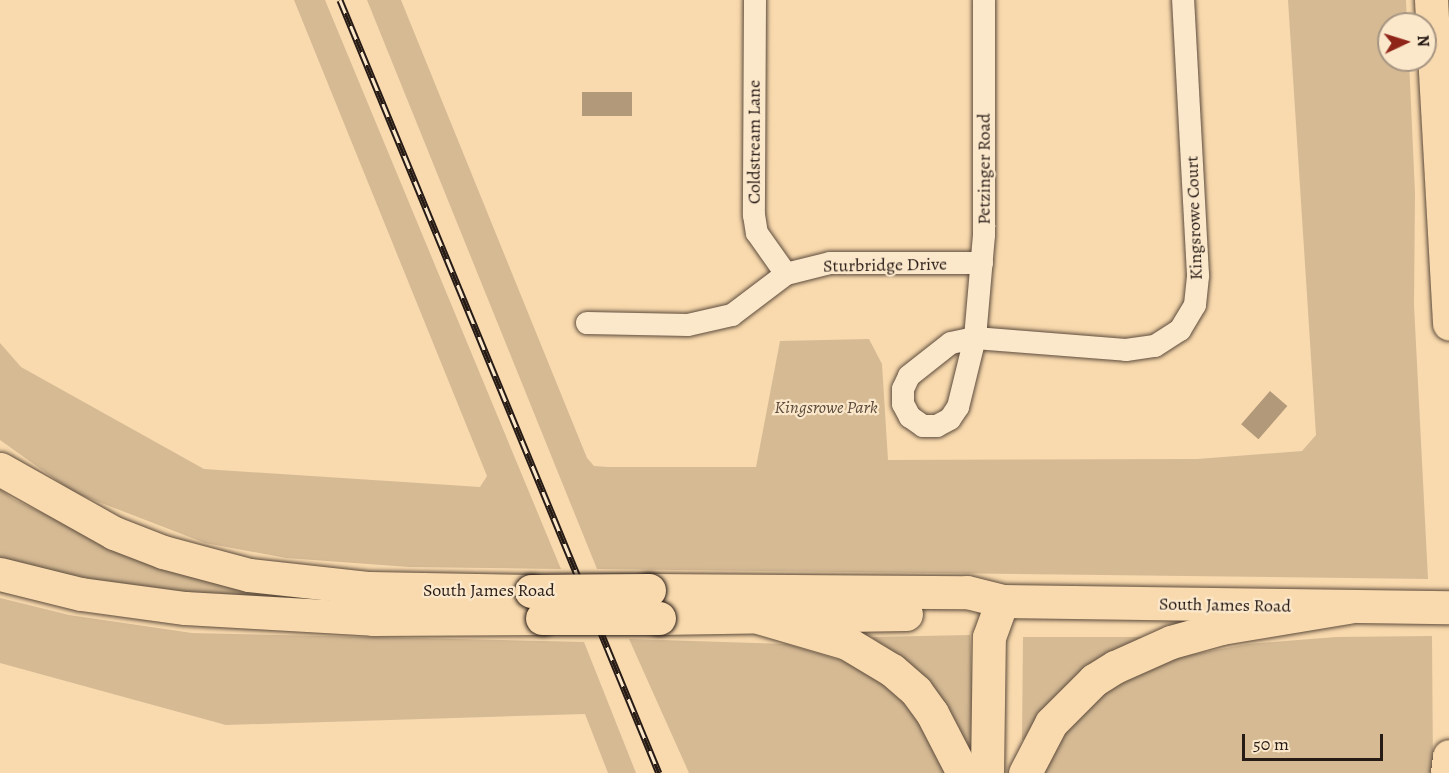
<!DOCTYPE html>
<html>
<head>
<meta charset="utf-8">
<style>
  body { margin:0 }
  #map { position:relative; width:1449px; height:773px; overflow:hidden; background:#f9daae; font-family:Alegreya,serif }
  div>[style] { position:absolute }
  .green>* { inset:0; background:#d5ba94 }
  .water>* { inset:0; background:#b2997a; transform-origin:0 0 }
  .roads { filter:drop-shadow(0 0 2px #5c4b3c) drop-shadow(0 0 2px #5c4b3c) }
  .street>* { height:22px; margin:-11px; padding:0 11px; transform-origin:11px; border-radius:11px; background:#fbe7ca }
  .primary>* { height:33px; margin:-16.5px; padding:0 16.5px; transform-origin:16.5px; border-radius:16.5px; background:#f9daae }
  .highway>* { height:33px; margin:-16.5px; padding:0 16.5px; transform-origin:16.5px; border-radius:16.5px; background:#f9daae }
  .rail>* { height:7px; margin-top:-3.5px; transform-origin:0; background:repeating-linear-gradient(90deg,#fbe7ca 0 14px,#271b16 0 28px); box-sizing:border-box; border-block:2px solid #271b16 }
  .bridges { filter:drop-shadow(0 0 2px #271b16) drop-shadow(0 0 2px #271b16) }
  .primary-bridge>* { height:33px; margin:-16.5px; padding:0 16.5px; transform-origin:16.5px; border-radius:16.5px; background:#f9daae }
  span { translate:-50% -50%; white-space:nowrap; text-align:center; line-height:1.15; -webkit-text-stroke:4.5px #fbe7ca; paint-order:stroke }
  .street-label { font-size:18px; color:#271b16 }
  .park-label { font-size:18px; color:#5b4b3c; font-style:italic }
  .north { position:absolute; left:1377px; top:12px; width:60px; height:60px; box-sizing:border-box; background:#fbe7ca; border:2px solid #a69582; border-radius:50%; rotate:86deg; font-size:16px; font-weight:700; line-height:24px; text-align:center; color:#271b16 }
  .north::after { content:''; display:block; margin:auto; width:21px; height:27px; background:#8f2418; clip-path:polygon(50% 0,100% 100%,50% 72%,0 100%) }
  .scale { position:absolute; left:1242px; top:734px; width:141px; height:27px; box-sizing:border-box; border:3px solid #271b16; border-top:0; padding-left:8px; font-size:18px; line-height:21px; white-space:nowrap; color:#271b16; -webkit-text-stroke:4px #fbe7ca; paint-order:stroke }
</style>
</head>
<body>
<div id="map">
  <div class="green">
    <div style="clip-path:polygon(294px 0,325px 0,561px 569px,409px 567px,286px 558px,205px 543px,73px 492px,0 440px,0 343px,21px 367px,204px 469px,480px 487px,487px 476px)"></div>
    <div style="clip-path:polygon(367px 0,401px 0,587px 458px,594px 466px,608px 467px,756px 467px,780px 341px,869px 339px,882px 364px,888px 460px,1197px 459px,1302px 451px,1316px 435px,1288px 0,1406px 0,1407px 24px,1389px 24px,1389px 60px,1409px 60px,1415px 193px,1414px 305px,1428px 579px,597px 569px)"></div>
    <div style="clip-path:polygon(0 489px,13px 499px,112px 546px,286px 592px,285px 602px,130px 588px,0 562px)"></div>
    <div style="clip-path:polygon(0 598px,69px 615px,192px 633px,584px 642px,636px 773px,608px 773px,585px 714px,226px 725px,0 663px)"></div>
    <div style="clip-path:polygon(970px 635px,976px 772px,908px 668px,872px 637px)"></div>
    <div style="clip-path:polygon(1432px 636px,1433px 773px,1044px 773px,1064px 730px,1098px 695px,1126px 677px,1173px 658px,1248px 644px,1336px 637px)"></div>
    <div style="clip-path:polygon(1023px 637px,1154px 637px,1029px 739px,1022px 740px)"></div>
    <div style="clip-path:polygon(629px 639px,787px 644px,863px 667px,893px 689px,918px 714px,949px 773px,689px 773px)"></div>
  </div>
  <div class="water">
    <div style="left:582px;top:92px;width:50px;height:24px"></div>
    <div style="left:1270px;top:391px;width:23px;height:44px;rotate:41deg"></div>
  </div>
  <div class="roads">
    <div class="street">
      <div style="left:755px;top:0;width:215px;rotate:90.3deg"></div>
      <div style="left:754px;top:215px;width:18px;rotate:81deg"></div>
      <div style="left:757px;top:233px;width:50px;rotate:54.7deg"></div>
      <div style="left:984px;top:0;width:235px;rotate:90deg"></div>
      <div style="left:984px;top:235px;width:103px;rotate:95deg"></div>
      <div style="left:975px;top:338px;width:151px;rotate:4.5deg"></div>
      <div style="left:1126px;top:350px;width:29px;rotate:-8deg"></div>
      <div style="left:1155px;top:346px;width:30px;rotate:-33deg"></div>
      <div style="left:1180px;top:330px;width:29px;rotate:-59deg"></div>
      <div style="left:1195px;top:305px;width:30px;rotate:-84deg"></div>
      <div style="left:1198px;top:275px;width:275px;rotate:-93.1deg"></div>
      <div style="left:587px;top:323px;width:101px;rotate:1.1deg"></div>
      <div style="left:688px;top:325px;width:45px;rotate:-12.8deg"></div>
      <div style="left:732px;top:315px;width:68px;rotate:-37.2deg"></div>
      <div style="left:786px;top:274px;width:45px;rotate:-14deg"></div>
      <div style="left:830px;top:263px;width:152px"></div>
      <div style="left:975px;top:338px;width:71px;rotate:103.8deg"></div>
      <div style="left:958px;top:407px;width:14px;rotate:124deg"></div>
      <div style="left:950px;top:419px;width:15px;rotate:152deg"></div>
      <div style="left:937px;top:426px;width:14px;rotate:180deg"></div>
      <div style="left:923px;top:426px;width:16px;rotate:-145deg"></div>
      <div style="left:910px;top:417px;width:15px;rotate:-118deg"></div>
      <div style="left:903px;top:404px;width:15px;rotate:-90deg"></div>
      <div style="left:903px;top:389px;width:14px;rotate:-65deg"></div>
      <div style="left:909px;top:376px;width:53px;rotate:-38.2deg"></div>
      <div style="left:951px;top:343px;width:25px;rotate:-12deg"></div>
    </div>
    <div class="primary">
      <div style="left:0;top:469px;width:131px;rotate:29.3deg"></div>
      <div style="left:114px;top:533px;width:53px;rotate:21.2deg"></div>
      <div style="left:163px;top:552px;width:89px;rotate:15deg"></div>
      <div style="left:249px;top:575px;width:121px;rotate:6.2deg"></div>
      <div style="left:369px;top:588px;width:162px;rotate:1.1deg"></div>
      <div style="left:0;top:574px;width:83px;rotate:13.9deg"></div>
      <div style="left:81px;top:594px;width:105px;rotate:7.7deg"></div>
      <div style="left:185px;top:608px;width:188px;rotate:3.3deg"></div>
      <div style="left:373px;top:619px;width:169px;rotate:-0.3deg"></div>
      <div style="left:649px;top:590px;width:318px;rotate:0.4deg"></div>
      <div style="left:967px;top:592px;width:36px;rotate:14deg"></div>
      <div style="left:1002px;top:601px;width:447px;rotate:0.8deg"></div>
      <div style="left:659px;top:618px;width:247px;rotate:-0.9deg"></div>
    </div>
    <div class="highway">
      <div style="left:1431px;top:0;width:324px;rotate:86.8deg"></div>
      <div style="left:761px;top:618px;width:90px;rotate:16.2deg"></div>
      <div style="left:847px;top:643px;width:52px;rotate:31deg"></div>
      <div style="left:892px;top:670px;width:32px;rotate:41deg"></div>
      <div style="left:916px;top:691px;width:27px;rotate:54deg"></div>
      <div style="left:932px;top:713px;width:68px;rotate:62.7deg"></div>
      <div style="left:987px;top:773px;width:136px;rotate:-89.2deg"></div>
      <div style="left:989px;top:637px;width:38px;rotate:-70deg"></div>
      <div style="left:1025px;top:773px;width:56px;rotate:-62.5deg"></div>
      <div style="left:1051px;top:723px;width:61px;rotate:-45deg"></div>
      <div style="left:1094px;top:680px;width:25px;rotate:-32deg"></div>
      <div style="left:1115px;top:667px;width:61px;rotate:-24.1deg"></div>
      <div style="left:1171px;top:642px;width:52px;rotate:-15.6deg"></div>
      <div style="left:1221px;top:628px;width:129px;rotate:-9.4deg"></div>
      <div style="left:1447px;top:773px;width:17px;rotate:-83deg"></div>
    </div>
  </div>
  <div class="rail">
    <div style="left:340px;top:0;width:836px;rotate:67.58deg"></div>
  </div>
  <div class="bridges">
    <div class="primary-bridge">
      <div style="left:531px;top:591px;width:118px;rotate:-0.5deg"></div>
      <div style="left:542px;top:618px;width:117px"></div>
    </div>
  </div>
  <div class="street-label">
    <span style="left:754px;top:142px;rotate:-90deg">Coldstream Lane</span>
    <span style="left:984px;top:169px;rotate:-90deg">Petzinger Road</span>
    <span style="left:1194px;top:218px;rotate:-92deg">Kingsrowe Court</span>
    <span style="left:885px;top:265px;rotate:-1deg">Sturbridge Drive</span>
    <span style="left:489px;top:590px">South James Road</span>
    <span style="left:1225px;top:605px;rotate:1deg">South James Road</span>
  </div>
  <div class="park-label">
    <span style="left:826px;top:407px">Kingsrowe Park</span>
  </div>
  <div class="north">N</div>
  <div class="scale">50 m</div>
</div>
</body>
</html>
